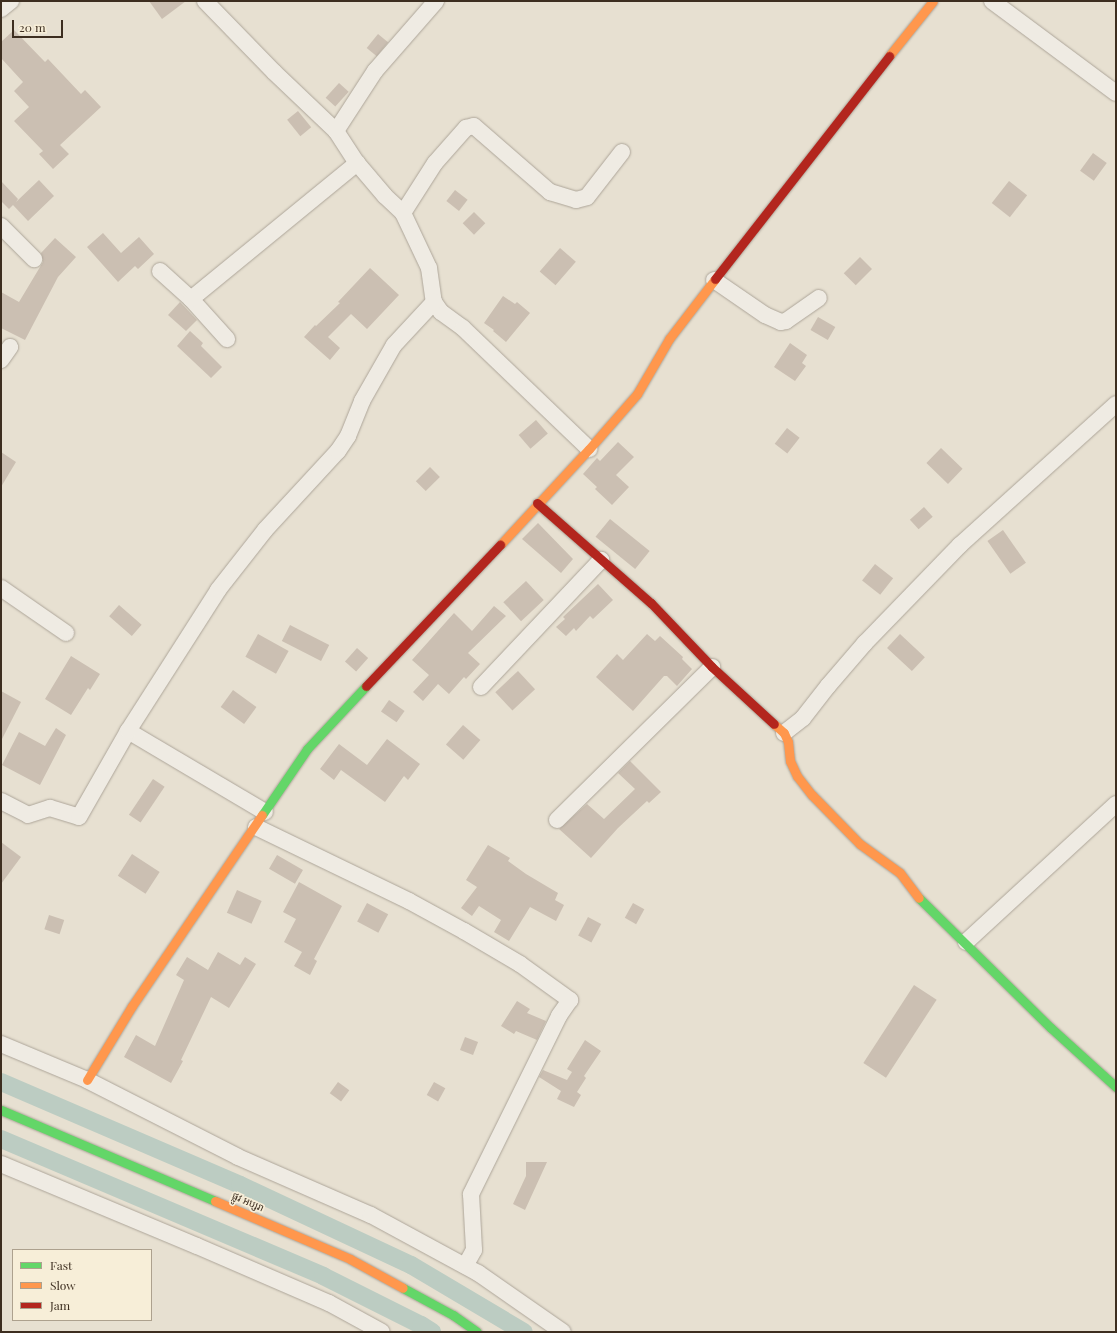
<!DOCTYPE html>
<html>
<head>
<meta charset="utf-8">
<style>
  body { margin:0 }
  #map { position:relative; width:1117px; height:1333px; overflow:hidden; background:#e7e0d1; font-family:"Playfair Display","Noto Sans Khmer",serif }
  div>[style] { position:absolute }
  .canal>* { height:18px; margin:-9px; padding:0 9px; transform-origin:9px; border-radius:9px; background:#bcccc2 }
  .building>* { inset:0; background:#cbbfb2; transform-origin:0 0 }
  .roads { filter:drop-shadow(0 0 1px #ada599) drop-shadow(0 0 1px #ada599) }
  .street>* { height:16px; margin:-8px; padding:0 8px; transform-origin:8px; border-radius:8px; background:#efebe3 }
  .fast>* { height:9px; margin:-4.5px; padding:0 4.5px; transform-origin:4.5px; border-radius:4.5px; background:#63d668 }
  .slow>* { height:9px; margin:-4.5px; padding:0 4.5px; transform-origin:4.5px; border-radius:4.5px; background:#ff974d }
  .jam>* { height:9px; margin:-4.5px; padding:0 4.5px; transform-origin:4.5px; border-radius:4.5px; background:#b3261e }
  span { translate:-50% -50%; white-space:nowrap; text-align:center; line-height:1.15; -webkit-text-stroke:3.5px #f7eed8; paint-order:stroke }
  .street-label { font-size:10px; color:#3d2e20 }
  .frame { position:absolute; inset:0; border:2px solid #3d2e20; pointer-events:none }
  .legend { position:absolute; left:12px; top:1249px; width:140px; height:72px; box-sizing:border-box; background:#f7eed8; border:1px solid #ada18e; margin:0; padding:5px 7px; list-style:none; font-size:12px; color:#3d2e20 }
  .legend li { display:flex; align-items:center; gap:8px; height:20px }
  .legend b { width:20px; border:1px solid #ada18e }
  .scale { position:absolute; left:12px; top:20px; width:51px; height:18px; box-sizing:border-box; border:2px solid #3d2e20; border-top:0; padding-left:5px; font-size:12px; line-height:14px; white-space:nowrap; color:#3d2e20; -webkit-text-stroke:3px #f7eed8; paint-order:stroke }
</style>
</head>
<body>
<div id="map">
  <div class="canal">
    <div style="left:1px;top:1082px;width:260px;rotate:23.3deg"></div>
    <div style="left:240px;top:1185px;width:189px;rotate:25.1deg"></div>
    <div style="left:411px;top:1265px;width:131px;rotate:30.7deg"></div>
    <div style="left:1px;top:1139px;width:350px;rotate:23deg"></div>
    <div style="left:323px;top:1276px;width:110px;rotate:26.6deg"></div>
    <div style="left:421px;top:1325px;width:13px;rotate:32deg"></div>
  </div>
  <div class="building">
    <div style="clip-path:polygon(149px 1px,186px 1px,162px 19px)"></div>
    <div style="clip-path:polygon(14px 30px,45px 62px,48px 59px,81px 94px,85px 90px,101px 107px,60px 145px,69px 154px,53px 169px,39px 154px,43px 151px,14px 121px,29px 107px,14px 91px,23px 82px,1px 58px,1px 42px)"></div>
    <div style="left:378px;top:34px;width:13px;height:18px;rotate:39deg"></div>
    <div style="left:339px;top:83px;width:13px;height:20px;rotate:42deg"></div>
    <div style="left:298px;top:111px;width:21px;height:14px;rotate:51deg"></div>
    <div style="left:1093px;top:153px;width:17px;height:22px;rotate:36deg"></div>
    <div style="clip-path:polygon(39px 180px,54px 196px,28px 221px,13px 205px,9px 209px,1px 201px,1px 181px,18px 199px,16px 202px)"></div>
    <div style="left:1009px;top:181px;width:23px;height:28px;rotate:38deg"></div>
    <div style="left:455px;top:190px;width:16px;height:14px;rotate:38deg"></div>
    <div style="left:474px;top:212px;width:16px;height:16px;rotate:45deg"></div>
    <div style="clip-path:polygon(103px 233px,121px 253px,139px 237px,154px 254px,138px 269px,135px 266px,118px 282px,87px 247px)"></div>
    <div style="clip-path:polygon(55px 238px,76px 257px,58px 277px,25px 340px,1px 328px,1px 292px,19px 302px,43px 262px,41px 253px)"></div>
    <div style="left:560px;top:248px;width:21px;height:31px;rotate:41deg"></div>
    <div style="left:860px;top:257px;width:17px;height:23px;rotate:45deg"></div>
    <div style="clip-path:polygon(370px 268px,399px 295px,367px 329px,351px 314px,328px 337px,340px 348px,330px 360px,304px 337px,315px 325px,316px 326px,340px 303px,338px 302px)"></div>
    <div style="clip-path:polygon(503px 296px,515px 304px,517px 302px,530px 313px,506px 342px,493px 331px,494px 330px,484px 323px)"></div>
    <div style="clip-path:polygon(180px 302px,197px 320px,186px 331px,168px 315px)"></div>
    <div style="left:818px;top:317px;width:20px;height:15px;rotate:30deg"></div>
    <div style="clip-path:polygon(190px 331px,203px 343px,201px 346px,222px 367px,211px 378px,177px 346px)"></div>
    <div style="clip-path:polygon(790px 343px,807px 355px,802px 363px,806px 366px,795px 381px,774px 367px)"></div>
    <div style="left:536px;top:420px;width:18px;height:23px;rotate:49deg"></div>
    <div style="left:787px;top:428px;width:16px;height:20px;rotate:38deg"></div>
    <div style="clip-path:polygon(618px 442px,634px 457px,616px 475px,629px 487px,612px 505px,595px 489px,597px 487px,583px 474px,597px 458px,600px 461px)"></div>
    <div style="left:941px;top:448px;width:30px;height:21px;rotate:44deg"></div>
    <div style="clip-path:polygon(1px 452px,16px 462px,1px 487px)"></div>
    <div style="left:430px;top:467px;width:14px;height:20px;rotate:45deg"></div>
    <div style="left:924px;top:507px;width:13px;height:19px;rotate:48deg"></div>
    <div style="left:610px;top:519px;width:51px;height:23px;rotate:39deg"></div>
    <div style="clip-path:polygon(538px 523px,573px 559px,561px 573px,522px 539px)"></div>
    <div style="left:1003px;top:530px;width:40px;height:19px;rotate:55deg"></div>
    <div style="left:875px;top:564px;width:23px;height:21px;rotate:38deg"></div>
    <div style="left:526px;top:581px;width:26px;height:31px;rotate:47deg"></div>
    <div style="clip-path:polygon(598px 584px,613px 600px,593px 619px,590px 616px,576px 631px,574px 628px,566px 636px,556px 627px,565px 619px,563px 617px)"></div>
    <div style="left:119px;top:605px;width:30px;height:15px;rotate:41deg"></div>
    <div style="clip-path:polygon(494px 606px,506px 616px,468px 653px,480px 664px,466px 679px,464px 677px,449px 694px,438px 684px,423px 701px,413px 692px,429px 675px,412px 660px,454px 613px,472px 631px)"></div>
    <div style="left:290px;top:625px;width:44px;height:18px;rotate:27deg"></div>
    <div style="left:258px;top:634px;width:35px;height:26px;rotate:29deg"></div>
    <div style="clip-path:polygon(647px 634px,655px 641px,660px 636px,683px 657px,682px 659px,692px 669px,677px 686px,667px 676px,664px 676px,633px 711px,596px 677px,617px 654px,623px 660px)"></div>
    <div style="left:900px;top:634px;width:34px;height:19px;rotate:43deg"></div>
    <div style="left:357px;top:648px;width:15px;height:18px;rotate:42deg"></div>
    <div style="clip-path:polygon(71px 656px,100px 674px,90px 690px,88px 688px,71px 715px,45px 699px)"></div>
    <div style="left:518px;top:671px;width:25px;height:31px;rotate:47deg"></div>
    <div style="left:233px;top:690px;width:29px;height:21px;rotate:36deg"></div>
    <div style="clip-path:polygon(1px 691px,21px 702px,1px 741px)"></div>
    <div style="left:389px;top:700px;width:19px;height:14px;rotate:35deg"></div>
    <div style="left:463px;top:725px;width:23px;height:26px;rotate:41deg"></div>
    <div style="clip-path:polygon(56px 728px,66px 735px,40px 785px,2px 765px,19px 732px,45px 746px)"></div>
    <div style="clip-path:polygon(387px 739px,420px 764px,408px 780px,404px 776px,385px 802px,341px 770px,334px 780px,320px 769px,339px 744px,367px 765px)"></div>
    <div style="clip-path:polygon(630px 761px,661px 792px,649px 803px,647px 801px,618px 828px,591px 858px,559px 829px,587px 804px,604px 819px,635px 789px,618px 773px)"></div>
    <div style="left:153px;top:779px;width:14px;height:43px;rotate:34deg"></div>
    <div style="clip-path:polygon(1px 842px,21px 857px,1px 884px)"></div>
    <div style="clip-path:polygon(488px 845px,510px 858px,508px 861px,526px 874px,558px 893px,555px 900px,564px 905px,556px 921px,530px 907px,509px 941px,494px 932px,501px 920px,479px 906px,472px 916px,461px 908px,477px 887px,466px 880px)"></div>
    <div style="left:132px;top:854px;width:33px;height:26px;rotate:33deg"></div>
    <div style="left:277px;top:855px;width:30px;height:16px;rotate:30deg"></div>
    <div style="clip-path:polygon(299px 882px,342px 906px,314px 959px,317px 961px,310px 975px,294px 966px,302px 952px,284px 942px,296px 919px,283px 912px)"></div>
    <div style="left:237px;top:890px;width:27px;height:25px;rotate:24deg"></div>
    <div style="left:367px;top:903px;width:24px;height:21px;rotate:28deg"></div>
    <div style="left:633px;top:903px;width:13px;height:17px;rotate:29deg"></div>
    <div style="left:49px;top:915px;width:16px;height:15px;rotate:18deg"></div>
    <div style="left:588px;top:917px;width:15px;height:21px;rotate:28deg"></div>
    <div style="clip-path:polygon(218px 952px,240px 965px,245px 957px,256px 964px,229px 1008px,211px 997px,181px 1060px,183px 1061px,171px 1083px,124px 1057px,136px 1035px,155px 1046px,184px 980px,176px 975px,187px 957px,208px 970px)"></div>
    <div style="left:914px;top:985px;width:27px;height:93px;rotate:33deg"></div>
    <div style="clip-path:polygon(517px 1001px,530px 1009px,527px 1013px,546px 1021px,537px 1040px,516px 1031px,514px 1034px,501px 1026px)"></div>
    <div style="left:465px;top:1037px;width:14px;height:14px;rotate:21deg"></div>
    <div style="clip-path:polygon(585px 1040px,601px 1051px,584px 1076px,586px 1078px,577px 1092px,581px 1095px,574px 1107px,557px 1099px,561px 1091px,539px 1077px,543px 1070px,567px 1080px,572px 1072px,567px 1069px)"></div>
    <div style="left:338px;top:1082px;width:14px;height:14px;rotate:36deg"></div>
    <div style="left:434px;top:1082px;width:13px;height:15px;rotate:29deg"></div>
    <div style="clip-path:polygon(526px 1162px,547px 1162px,525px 1210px,513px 1204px,526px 1176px)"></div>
  </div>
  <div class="roads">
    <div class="street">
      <div style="left:205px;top:1px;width:99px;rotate:45.8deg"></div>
      <div style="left:274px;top:72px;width:86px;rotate:43.6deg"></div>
      <div style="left:336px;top:131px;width:38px;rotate:57deg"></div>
      <div style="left:357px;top:163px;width:43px;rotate:49.7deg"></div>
      <div style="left:385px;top:196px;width:25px;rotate:43deg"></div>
      <div style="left:403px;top:213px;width:61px;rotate:64.7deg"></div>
      <div style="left:429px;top:268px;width:34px;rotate:82deg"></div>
      <div style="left:434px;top:302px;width:12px;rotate:55deg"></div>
      <div style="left:441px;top:312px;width:27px;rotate:36deg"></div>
      <div style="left:463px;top:328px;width:175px;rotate:43.8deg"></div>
      <div style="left:992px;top:1px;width:154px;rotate:36.6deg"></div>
      <div style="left:1px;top:9px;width:13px;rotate:-39deg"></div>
      <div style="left:336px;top:131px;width:72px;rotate:-57deg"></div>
      <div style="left:375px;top:71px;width:93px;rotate:-48.9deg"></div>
      <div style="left:403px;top:213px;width:59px;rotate:-57.4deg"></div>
      <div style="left:435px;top:163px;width:47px;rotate:-48.5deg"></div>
      <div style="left:466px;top:128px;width:8px;rotate:-14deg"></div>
      <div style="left:474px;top:126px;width:101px;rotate:41deg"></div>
      <div style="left:550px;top:192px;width:27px;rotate:17deg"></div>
      <div style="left:576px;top:200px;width:11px;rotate:-15deg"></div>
      <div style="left:587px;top:197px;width:57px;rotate:-52.1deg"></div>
      <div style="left:1px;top:226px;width:47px;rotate:45deg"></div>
      <div style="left:160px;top:271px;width:42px;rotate:42.1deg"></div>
      <div style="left:191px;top:299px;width:54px;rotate:48deg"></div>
      <div style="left:714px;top:280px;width:62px;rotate:34.5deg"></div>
      <div style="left:765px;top:315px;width:17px;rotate:24deg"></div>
      <div style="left:781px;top:322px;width:5px;rotate:-11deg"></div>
      <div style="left:786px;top:321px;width:40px;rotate:-34.9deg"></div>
      <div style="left:191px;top:299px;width:215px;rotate:-39.3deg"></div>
      <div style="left:1px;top:360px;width:16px;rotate:-55deg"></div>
      <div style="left:1px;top:588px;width:79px;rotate:34.7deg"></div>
      <div style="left:481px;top:687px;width:175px;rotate:-46.6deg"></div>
      <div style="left:128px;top:731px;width:159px;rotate:30.6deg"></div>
      <div style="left:784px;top:733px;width:24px;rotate:-38deg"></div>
      <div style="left:803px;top:718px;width:41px;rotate:-52deg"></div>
      <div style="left:828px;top:686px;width:57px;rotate:-49.3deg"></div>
      <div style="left:865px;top:643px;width:136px;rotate:-45.9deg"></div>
      <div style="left:960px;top:545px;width:210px;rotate:-42.1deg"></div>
      <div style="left:1px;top:801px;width:30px;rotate:27deg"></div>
      <div style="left:28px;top:815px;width:23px;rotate:-18deg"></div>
      <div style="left:50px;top:808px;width:30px;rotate:17deg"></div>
      <div style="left:79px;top:817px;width:99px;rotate:-60.3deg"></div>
      <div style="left:128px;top:731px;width:167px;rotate:-57.4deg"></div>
      <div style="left:218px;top:590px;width:76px;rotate:-51.9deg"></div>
      <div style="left:265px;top:530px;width:108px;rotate:-47.3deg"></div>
      <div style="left:338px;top:451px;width:18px;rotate:-56deg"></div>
      <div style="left:348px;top:436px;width:38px;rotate:-68deg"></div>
      <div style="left:362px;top:401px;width:64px;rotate:-60.3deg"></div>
      <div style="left:394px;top:345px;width:59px;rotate:-47.1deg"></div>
      <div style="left:557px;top:820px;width:218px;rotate:-44.6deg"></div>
      <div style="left:256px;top:827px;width:170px;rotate:25.8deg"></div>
      <div style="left:409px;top:901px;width:63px;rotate:28.6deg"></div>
      <div style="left:464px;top:931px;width:65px;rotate:30.5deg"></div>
      <div style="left:520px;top:964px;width:62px;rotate:35.8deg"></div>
      <div style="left:570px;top:1000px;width:19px;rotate:125deg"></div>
      <div style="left:559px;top:1016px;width:199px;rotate:116.3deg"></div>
      <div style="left:471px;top:1194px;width:56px;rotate:86.9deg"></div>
      <div style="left:474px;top:1250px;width:18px;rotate:119deg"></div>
      <div style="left:966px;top:942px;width:204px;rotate:-42.6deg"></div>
      <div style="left:1px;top:1044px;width:93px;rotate:22.7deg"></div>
      <div style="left:87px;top:1080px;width:169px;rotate:27deg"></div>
      <div style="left:238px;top:1157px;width:145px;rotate:23.6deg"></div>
      <div style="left:371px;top:1215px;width:122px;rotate:28.5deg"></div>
      <div style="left:478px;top:1273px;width:103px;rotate:34.8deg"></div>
      <div style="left:1px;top:1164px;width:212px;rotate:22.7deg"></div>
      <div style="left:197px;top:1246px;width:144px;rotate:23.4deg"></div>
      <div style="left:329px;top:1303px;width:60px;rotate:28.7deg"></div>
    </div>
    <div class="fast">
      <div style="left:262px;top:815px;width:80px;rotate:-55.7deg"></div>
      <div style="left:307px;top:749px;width:86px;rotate:-46.9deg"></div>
      <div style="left:919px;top:898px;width:185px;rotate:44.6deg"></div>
      <div style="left:1051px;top:1028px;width:88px;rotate:42.2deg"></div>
      <div style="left:1px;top:1110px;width:233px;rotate:23deg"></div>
      <div style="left:403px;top:1288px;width:57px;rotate:28.4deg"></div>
      <div style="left:453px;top:1315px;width:29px;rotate:35deg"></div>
    </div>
    <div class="slow">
      <div style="left:889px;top:56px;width:70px;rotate:-51.3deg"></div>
      <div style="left:500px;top:545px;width:131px;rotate:-47.2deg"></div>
      <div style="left:589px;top:449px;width:73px;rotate:-48.9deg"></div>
      <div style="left:637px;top:394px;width:64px;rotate:-59.8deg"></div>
      <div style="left:669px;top:339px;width:76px;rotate:-52.5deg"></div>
      <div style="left:774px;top:724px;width:13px;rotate:42deg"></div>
      <div style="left:784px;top:733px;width:10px;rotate:66deg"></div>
      <div style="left:788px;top:742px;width:19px;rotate:84deg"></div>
      <div style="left:790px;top:761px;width:17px;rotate:65deg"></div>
      <div style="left:797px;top:776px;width:24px;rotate:52deg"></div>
      <div style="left:812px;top:795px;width:69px;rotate:45.6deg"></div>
      <div style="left:860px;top:844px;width:49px;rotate:35.9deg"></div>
      <div style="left:900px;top:873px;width:31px;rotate:53deg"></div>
      <div style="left:87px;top:1080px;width:87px;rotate:-58.7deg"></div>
      <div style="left:132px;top:1006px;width:231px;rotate:-55.8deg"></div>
      <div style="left:215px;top:1201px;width:147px;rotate:23.2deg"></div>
      <div style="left:350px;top:1259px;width:60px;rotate:28.7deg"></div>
    </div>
    <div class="jam">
      <div style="left:715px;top:279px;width:283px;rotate:-52deg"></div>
      <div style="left:537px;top:503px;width:152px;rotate:41.3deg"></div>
      <div style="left:651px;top:603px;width:88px;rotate:46.4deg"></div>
      <div style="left:712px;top:667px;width:84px;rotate:42.6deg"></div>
      <div style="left:366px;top:686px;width:195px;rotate:-46.5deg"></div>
    </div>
  </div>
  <div class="street-label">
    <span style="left:248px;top:1202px;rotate:24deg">ផ្លូវ អប្សរា</span>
  </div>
  <div class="frame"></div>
  <ul class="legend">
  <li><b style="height:5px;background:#63d668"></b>Fast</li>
  <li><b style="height:5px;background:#ff974d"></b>Slow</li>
  <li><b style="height:5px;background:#b3261e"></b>Jam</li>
  </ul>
  <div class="scale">20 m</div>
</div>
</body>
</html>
